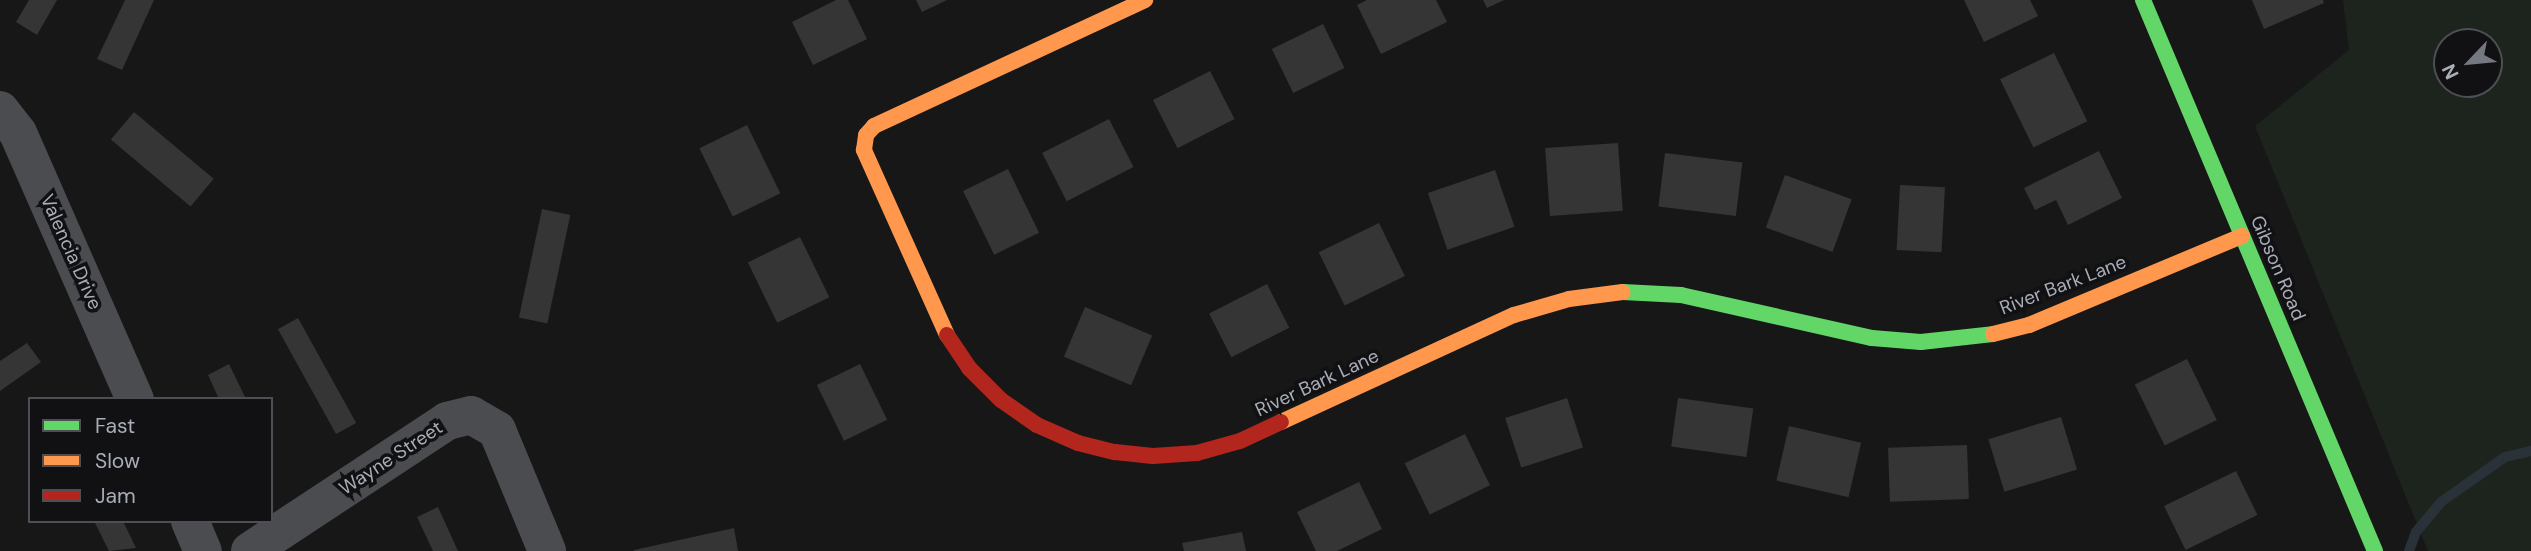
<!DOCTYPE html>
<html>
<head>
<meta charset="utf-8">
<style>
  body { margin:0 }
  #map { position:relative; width:2531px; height:551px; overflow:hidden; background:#171717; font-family:"DM Sans",sans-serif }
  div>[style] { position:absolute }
  .green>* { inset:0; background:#1d241e }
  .stream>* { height:10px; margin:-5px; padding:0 5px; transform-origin:5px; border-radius:5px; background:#2a3239 }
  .building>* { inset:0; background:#353536; transform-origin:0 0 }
  .street>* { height:38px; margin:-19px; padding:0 19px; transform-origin:19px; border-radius:19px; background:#4b4c50 }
  .fast>* { height:16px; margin:-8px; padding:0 8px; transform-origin:8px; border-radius:8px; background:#63d668 }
  .slow>* { height:16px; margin:-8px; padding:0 8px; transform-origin:8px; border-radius:8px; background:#ff974d }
  .jam>* { height:16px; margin:-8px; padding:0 8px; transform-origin:8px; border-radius:8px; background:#b3261e }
  span { translate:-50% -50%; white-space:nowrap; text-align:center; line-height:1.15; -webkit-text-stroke:7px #111113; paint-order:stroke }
  .street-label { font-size:19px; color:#a8adb8 }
  .legend { position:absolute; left:28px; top:397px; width:245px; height:126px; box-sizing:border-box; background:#111113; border:2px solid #4d4f55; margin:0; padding:9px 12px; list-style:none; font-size:21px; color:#a8adb8 }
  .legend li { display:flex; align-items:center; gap:14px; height:35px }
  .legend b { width:35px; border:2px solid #4d4f55 }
  .north { position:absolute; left:2433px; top:28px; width:70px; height:70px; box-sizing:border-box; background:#111113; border:2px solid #4d4f55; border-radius:50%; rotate:244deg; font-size:19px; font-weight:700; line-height:28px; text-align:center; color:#a8adb8 }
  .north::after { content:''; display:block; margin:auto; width:24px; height:32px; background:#757880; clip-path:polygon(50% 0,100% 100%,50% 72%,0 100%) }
</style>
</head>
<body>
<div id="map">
  <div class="green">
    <div style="clip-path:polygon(evenodd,2343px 0,2531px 0,2531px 551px,2428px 551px,2255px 126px,2349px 50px,2343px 0,2447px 42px,2489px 42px,2489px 84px,2447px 84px,2447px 42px)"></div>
  </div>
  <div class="stream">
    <div style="left:2409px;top:551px;width:20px;rotate:-70deg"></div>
    <div style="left:2416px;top:532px;width:39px;rotate:-50deg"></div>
    <div style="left:2441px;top:502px;width:78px;rotate:-35.1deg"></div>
    <div style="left:2505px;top:457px;width:27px;rotate:-13deg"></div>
  </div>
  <div class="building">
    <div style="clip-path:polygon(29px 0,57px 0,37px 35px,16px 22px)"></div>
    <div style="clip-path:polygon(125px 0,154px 0,122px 70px,97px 59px)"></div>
    <div style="clip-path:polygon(836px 0,848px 0,867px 39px,813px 65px,792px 22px)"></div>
    <div style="clip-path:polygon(916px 0,947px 0,922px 12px)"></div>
    <div style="clip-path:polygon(1367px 0,1436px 0,1447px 22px,1381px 54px,1357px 5px)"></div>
    <div style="clip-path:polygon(1483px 0,1504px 0,1487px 8px)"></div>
    <div style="clip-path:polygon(1964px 0,2030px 0,2038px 16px,1984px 42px)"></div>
    <div style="clip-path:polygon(2252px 0,2323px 0,2324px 3px,2264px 29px)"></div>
    <div style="left:1323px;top:24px;width:49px;height:57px;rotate:64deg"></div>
    <div style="left:2054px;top:53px;width:76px;height:60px;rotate:64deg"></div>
    <div style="left:1210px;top:71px;width:54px;height:64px;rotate:63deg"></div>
    <div style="left:134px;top:112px;width:104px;height:36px;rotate:40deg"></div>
    <div style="left:1109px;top:119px;width:54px;height:75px;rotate:63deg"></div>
    <div style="left:747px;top:125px;width:76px;height:53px;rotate:64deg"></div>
    <div style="left:1618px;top:143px;width:68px;height:73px;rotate:86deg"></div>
    <div style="clip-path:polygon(2099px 151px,2122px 198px,2068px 225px,2056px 200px,2035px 210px,2024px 188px)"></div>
    <div style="left:1665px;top:153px;width:78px;height:54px;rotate:7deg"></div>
    <div style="left:1008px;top:169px;width:71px;height:50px;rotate:64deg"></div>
    <div style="left:1495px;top:170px;width:60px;height:71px;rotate:71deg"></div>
    <div style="left:1785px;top:175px;width:71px;height:56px;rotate:20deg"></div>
    <div style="left:1900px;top:185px;width:45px;height:65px;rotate:3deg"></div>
    <div style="left:542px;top:209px;width:29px;height:111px;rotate:12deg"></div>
    <div style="left:1379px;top:223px;width:59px;height:67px;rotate:64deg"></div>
    <div style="left:800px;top:237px;width:67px;height:58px;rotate:64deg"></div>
    <div style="left:1267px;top:284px;width:49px;height:65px;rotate:63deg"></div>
    <div style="left:1085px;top:307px;width:73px;height:54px;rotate:23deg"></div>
    <div style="left:298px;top:318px;width:120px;height:23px;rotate:61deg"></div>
    <div style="clip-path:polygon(27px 343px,41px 362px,0 391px,0 361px)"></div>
    <div style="left:2187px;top:359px;width:68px;height:58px;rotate:64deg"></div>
    <div style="clip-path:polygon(229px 364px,246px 399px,219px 399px,208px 375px)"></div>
    <div style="left:860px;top:364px;width:62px;height:48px;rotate:64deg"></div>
    <div style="left:1567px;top:398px;width:52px;height:65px;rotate:72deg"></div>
    <div style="left:1678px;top:398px;width:76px;height:49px;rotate:8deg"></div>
    <div style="left:2061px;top:417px;width:55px;height:76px;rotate:73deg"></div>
    <div style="left:1789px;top:426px;width:74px;height:56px;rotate:13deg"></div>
    <div style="left:1465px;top:434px;width:57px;height:67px;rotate:64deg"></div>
    <div style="left:1967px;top:445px;width:54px;height:79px;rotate:88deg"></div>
    <div style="left:2236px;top:471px;width:49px;height:80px;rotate:64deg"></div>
    <div style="clip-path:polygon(1359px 482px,1382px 529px,1337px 551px,1316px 551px,1297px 512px)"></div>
    <div style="clip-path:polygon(438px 507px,458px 551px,433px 551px,417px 517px)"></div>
    <div style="clip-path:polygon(94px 521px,123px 521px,136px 548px,109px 551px)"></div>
    <div style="clip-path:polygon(734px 528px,738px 551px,634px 551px,634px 550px)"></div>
    <div style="clip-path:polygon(1242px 532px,1246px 551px,1184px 551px,1182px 543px)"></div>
  </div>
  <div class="street">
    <div style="left:0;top:110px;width:29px;rotate:52deg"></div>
    <div style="left:18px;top:133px;width:291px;rotate:66.3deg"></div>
    <div style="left:190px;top:521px;width:33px;rotate:67deg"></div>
    <div style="left:250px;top:551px;width:236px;rotate:-33.4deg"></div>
    <div style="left:447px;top:421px;width:25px;rotate:-14deg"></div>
    <div style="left:471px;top:415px;width:30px;rotate:30deg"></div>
    <div style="left:497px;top:430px;width:131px;rotate:67.5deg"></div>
  </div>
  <div class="fast">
    <div style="left:2143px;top:0;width:598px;rotate:67.17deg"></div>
    <div style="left:1623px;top:292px;width:58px;rotate:3deg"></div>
    <div style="left:1681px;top:295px;width:196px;rotate:12.7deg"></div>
    <div style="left:1872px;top:338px;width:49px;rotate:4.7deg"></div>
    <div style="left:1921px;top:342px;width:72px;rotate:-6.3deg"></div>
  </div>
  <div class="slow">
    <div style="left:1993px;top:334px;width:37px;rotate:-14deg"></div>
    <div style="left:2029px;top:325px;width:231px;rotate:-22.7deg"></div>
    <div style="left:947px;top:335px;width:203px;rotate:-114.2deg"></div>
    <div style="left:864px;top:150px;width:15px;rotate:-82deg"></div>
    <div style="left:866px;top:135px;width:12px;rotate:-48deg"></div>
    <div style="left:874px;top:126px;width:299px;rotate:-24.9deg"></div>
    <div style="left:1281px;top:422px;width:256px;rotate:-24.7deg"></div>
    <div style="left:1514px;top:315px;width:57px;rotate:-16.2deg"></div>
    <div style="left:1569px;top:299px;width:54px;rotate:-7.4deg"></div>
  </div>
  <div class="jam">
    <div style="left:947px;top:335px;width:40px;rotate:56deg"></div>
    <div style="left:969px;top:368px;width:45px;rotate:45deg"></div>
    <div style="left:1001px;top:400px;width:44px;rotate:34.8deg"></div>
    <div style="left:1037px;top:425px;width:45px;rotate:23.7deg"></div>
    <div style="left:1078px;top:443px;width:38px;rotate:14deg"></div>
    <div style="left:1115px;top:452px;width:38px;rotate:6deg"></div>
    <div style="left:1153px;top:456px;width:44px;rotate:-3.9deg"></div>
    <div style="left:1197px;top:453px;width:45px;rotate:-15.6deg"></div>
    <div style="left:1240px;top:441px;width:45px;rotate:-24.9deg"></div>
  </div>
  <div class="street-label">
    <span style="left:71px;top:252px;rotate:66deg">Valencia Drive</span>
    <span style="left:2278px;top:268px;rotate:67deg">Gibson Road</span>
    <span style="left:2063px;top:285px;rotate:-21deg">River Bark Lane</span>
    <span style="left:1317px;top:383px;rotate:-25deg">River Bark Lane</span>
    <span style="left:391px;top:458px;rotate:-33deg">Wayne Street</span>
  </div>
  <ul class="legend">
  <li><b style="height:9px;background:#63d668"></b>Fast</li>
  <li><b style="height:9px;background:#ff974d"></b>Slow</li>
  <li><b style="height:9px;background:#b3261e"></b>Jam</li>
  </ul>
  <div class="north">N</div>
</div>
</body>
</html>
